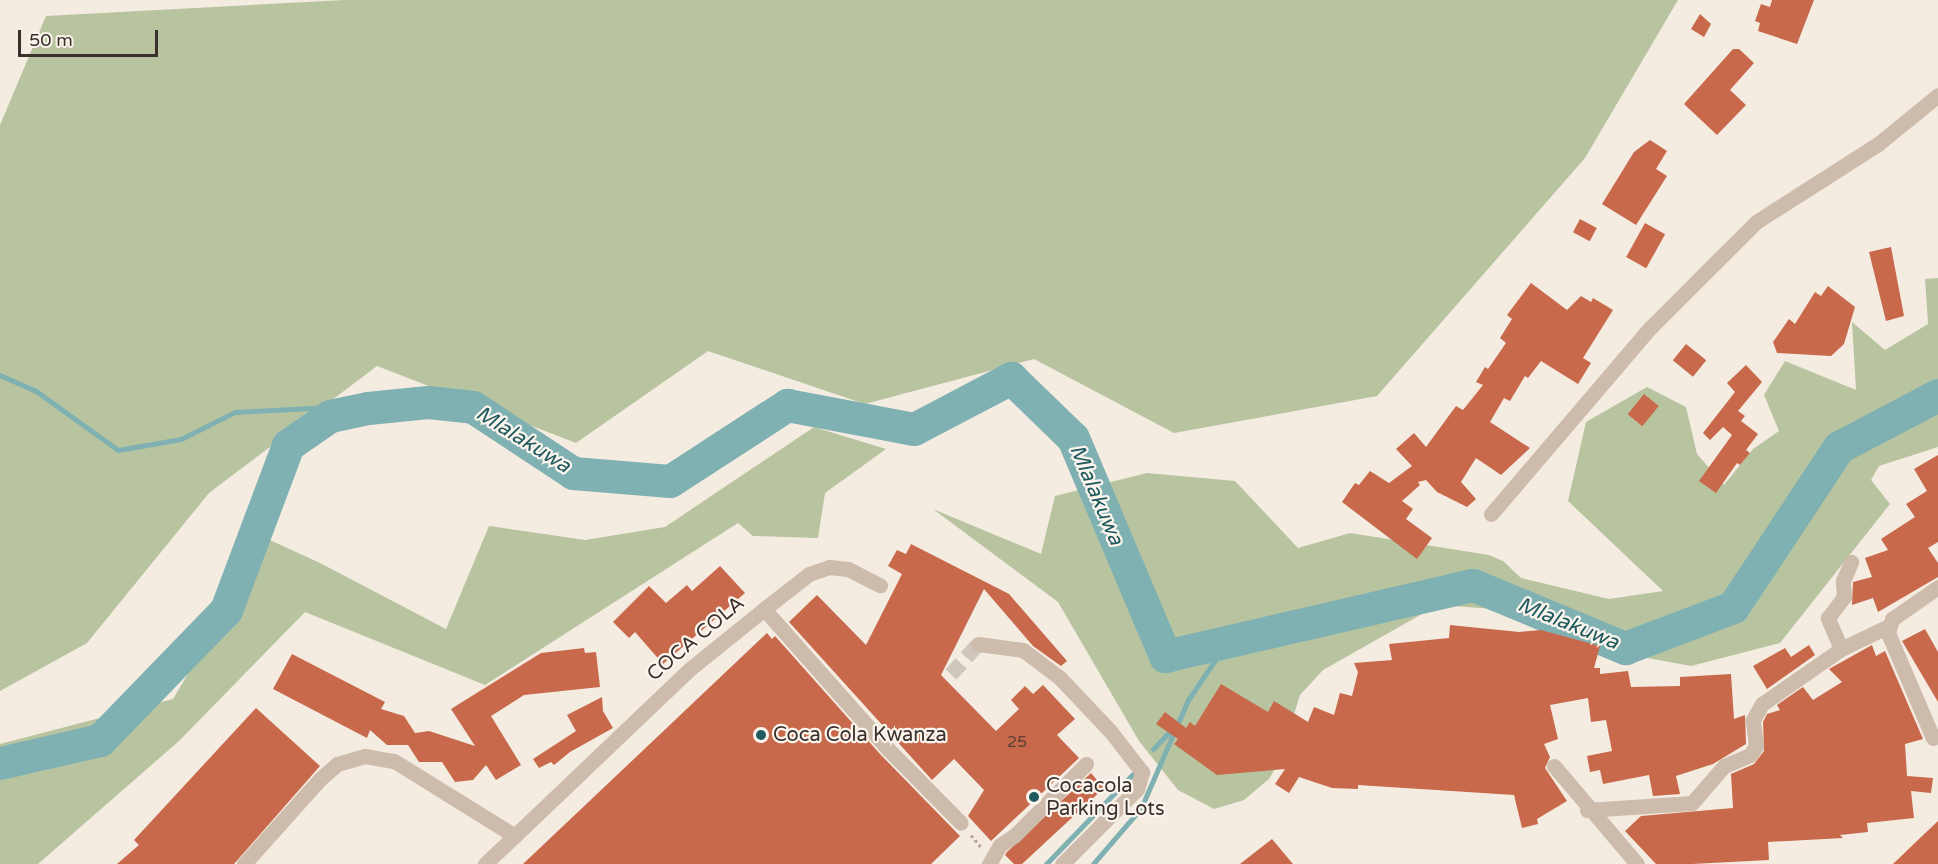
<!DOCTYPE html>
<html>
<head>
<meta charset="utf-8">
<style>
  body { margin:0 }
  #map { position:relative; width:1938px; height:864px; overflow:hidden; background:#f4ebe1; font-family:"Varela Round",sans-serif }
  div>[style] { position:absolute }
  .green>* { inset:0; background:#b8c4a0 }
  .stream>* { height:5px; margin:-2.5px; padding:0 2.5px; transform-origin:2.5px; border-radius:2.5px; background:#7fb0b2 }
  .river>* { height:33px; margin:-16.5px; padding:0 16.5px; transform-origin:16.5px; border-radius:16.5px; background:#7fb0b2 }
  .building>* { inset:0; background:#c8694b; transform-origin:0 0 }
  .minor-tunnel>* { height:15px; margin-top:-7.5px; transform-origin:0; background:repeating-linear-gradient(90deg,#cfc6bd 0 15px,transparent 0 23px) }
  .path>* { height:3px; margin-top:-1.5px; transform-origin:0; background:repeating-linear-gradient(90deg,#b9a596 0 3px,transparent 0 6px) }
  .minor>* { height:15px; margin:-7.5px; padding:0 7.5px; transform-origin:7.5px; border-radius:7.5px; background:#cdbbac }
  .dots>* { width:16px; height:16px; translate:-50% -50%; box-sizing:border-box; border:3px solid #fbf5ee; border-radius:50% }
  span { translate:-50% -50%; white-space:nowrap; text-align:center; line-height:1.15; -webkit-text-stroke:4.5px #fbf5ee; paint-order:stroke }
  .number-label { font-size:16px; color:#5e3e33 }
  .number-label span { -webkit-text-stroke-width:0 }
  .street-label { font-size:20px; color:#3b302b }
  .poi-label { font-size:20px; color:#3b302b }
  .left { translate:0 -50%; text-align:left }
  .water-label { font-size:21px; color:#1f5a5e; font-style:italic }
  .scale { position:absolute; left:18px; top:30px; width:140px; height:27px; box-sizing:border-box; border:3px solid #3b302b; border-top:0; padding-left:8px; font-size:18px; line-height:21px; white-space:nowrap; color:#3b302b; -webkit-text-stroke:4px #fbf5ee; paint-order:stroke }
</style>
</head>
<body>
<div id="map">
  <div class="green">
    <div style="clip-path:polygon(344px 0,1678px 0,1585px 158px,1377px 396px,1174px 433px,1034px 359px,865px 404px,708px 351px,576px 443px,377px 366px,209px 493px,87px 643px,0 691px,0 125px,46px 16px)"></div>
    <div style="clip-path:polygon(1938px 278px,1938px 447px,1879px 466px,1871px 480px,1890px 504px,1780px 643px,1691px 666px,1615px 652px,1585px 634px,1540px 619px,1494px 609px,1438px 605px,1323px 670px,1300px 695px,1279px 762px,1269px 779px,1244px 800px,1214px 809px,1178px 790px,1139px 741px,1058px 602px,933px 509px,1041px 554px,1055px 496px,1147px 473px,1235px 481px,1298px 548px,1350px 533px,1489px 555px,1503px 561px,1521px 578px,1609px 599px,1663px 591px,1568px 501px,1586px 422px,1647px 387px,1686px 407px,1697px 454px,1724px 485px,1753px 449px,1779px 431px,1764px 395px,1785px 361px,1856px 390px,1852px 322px,1885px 350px,1928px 324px,1925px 279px)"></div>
    <div style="clip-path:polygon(814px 427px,886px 449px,825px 493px,818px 538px,753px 536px,738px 523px,485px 685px,305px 612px,179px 741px,38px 864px,0 864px,0 744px,173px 699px,226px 610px,246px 529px,320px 563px,446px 629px,489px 526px,585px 540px,665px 527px)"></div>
  </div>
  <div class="stream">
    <div style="left:0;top:375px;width:39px;rotate:24deg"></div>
    <div style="left:36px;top:391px;width:101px;rotate:35.7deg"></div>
    <div style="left:118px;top:450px;width:64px;rotate:-9.9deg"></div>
    <div style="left:181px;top:439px;width:60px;rotate:-26.6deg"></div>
    <div style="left:235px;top:412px;width:193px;rotate:-3deg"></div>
    <div style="left:1153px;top:749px;width:28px;rotate:-46deg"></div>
    <div style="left:1046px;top:864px;width:125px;rotate:-46deg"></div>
    <div style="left:1093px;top:864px;width:74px;rotate:-49.4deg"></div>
    <div style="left:1141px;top:808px;width:118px;rotate:-66.5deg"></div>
    <div style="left:1188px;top:700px;width:71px;rotate:-55.9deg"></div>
  </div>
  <div class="river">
    <div style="left:0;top:763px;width:103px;rotate:-13deg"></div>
    <div style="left:100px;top:740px;width:181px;rotate:-45.9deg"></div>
    <div style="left:226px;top:610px;width:176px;rotate:-69.4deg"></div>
    <div style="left:288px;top:445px;width:51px;rotate:-34.6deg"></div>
    <div style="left:330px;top:416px;width:39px;rotate:-12deg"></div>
    <div style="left:368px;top:408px;width:60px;rotate:-5.7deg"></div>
    <div style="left:428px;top:402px;width:45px;rotate:6.3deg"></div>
    <div style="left:473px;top:407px;width:120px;rotate:33.4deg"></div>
    <div style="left:573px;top:473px;width:97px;rotate:4.7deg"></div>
    <div style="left:670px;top:481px;width:140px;rotate:-33deg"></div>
    <div style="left:787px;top:405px;width:129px;rotate:10.7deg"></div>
    <div style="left:914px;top:429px;width:110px;rotate:-27.7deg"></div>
    <div style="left:1011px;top:378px;width:86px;rotate:44.1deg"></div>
    <div style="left:1073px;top:438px;width:237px;rotate:67.1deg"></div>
    <div style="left:1165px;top:656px;width:316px;rotate:-13deg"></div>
    <div style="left:1473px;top:585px;width:165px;rotate:22.5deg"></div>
    <div style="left:1625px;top:648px;width:116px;rotate:-20.8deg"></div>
    <div style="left:1733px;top:607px;width:192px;rotate:-56.5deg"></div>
    <div style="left:1839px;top:447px;width:112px;rotate:-27.7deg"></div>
  </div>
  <div class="building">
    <div style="clip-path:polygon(1772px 0,1814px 0,1797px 44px,1758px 31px,1760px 23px,1755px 21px,1761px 4px,1770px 7px)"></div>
    <div style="clip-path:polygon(1700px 14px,1711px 24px,1704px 37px,1691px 29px)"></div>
    <div style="clip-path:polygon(1733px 49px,1739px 49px,1754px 63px,1730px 90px,1746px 105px,1717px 135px,1684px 104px)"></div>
    <div style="clip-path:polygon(1650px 140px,1667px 151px,1656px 169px,1667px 176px,1636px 225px,1602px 204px,1634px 152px)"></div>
    <div style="left:1580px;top:219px;width:19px;height:15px;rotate:28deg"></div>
    <div style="left:1645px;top:223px;width:23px;height:39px;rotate:29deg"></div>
    <div style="clip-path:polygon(1891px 247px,1904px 316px,1886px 321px,1869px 252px)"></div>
    <div style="clip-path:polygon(1531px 283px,1567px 310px,1581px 296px,1591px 302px,1593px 298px,1613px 310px,1583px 358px,1591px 363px,1578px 384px,1541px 361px,1528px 378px,1525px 376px,1510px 401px,1504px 398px,1490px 422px,1530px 448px,1501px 475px,1476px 458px,1461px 482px,1476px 499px,1467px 507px,1437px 492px,1426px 480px,1418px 482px,1420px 485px,1402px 501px,1413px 509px,1406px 519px,1432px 538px,1417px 559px,1342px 502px,1355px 483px,1359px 485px,1370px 471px,1389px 483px,1412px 466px,1396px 449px,1414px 433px,1426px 447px,1456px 406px,1463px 410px,1483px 385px,1476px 382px,1485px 367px,1488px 369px,1506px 343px,1500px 338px,1512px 319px,1507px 315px)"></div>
    <div style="clip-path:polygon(1828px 286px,1855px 307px,1844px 344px,1831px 356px,1777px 353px,1773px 342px,1789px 319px,1795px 324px,1815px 292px,1821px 296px)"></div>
    <div style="left:1686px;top:344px;width:26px;height:21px;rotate:39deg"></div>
    <div style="clip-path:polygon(1746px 365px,1762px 382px,1738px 411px,1745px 416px,1741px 421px,1758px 434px,1746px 450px,1750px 453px,1740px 465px,1737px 463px,1716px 493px,1699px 481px,1732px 435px,1723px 427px,1710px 440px,1703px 433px,1735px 392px,1727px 383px)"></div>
    <div style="left:1644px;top:394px;width:19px;height:26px;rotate:39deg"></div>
    <div style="clip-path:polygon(1938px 455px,1938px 542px,1928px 548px,1938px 563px,1938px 577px,1878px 612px,1873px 598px,1852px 605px,1853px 582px,1872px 577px,1865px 558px,1888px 550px,1881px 539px,1915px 517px,1906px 504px,1927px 491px,1914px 469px)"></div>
    <div style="clip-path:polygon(911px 544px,1009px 594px,1067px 661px,1061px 666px,1033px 646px,984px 589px,941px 675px,996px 731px,1019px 709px,1011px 700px,1025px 686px,1033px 694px,1043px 685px,1075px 719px,1057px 735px,1079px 758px,991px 841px,968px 816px,984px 790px,954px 759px,932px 780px,789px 622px,817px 595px,866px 645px,902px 574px,888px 566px,897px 550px,906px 554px)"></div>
    <div style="clip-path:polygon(720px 566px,745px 593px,663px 664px,635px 632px,629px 638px,613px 622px,649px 586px,666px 603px,687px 585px,692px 591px)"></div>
    <div style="clip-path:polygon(1450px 625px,1519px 632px,1541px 630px,1600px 646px,1594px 668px,1600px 668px,1600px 674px,1628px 671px,1631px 687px,1680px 686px,1680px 677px,1731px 674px,1734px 719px,1745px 715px,1746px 744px,1713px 764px,1676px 776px,1680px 794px,1653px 796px,1649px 775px,1603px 784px,1600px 770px,1590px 772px,1587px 756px,1612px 751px,1606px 720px,1591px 722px,1588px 698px,1550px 705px,1558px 739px,1544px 744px,1550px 757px,1545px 768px,1567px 801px,1537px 819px,1538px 824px,1522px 828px,1514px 795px,1358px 785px,1358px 789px,1332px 788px,1299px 777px,1289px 793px,1275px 784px,1285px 769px,1217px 775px,1174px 744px,1178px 739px,1156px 724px,1165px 712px,1186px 728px,1190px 722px,1195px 726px,1221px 684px,1268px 712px,1274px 701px,1308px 722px,1314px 707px,1334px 715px,1340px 693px,1352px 696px,1358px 672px,1354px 663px,1392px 660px,1389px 644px,1449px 638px)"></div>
    <div style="clip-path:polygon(1925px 629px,1938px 652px,1938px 702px,1902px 641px)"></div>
    <div style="clip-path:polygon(767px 633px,772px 639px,775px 636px,880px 754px,960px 836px,931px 864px,523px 864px)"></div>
    <div style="clip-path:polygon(1809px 645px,1815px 655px,1767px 689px,1753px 666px,1785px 648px,1791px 657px)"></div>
    <div style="clip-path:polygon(1872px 645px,1876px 656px,1885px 651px,1923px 739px,1905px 744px,1907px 776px,1933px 778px,1931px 793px,1911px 791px,1914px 818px,1867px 823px,1868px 832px,1840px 835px,1843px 838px,1768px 842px,1769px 860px,1692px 864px,1656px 864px,1625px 831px,1641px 816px,1733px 808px,1731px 774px,1754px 764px,1764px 751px,1763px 722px,1767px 714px,1780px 710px,1777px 705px,1803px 687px,1813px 700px,1842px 682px,1829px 669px)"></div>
    <div style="clip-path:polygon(584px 648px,585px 653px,596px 652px,600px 687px,524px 695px,491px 716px,521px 765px,496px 780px,486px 765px,473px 780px,455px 782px,442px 762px,419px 762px,408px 745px,387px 745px,370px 730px,367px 738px,273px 689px,292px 654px,385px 702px,381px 709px,404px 716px,415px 733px,429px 731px,475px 746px,451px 709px,541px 653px)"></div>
    <div style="clip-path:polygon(602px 697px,603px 711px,613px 728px,570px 752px,554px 765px,551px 762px,539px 768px,533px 759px,576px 731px,567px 715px)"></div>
    <div style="clip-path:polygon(256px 708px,320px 766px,234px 864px,117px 864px,139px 845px,134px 840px)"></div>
    <div style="clip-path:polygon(1091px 773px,1104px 788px,1022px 864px,1014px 864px,1005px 855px,1007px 852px)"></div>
    <div style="clip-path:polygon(1938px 821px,1938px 864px,1893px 864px,1919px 839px)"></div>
    <div style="clip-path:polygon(1272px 839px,1293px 864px,1240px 864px)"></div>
  </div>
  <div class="minor-tunnel">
    <div style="left:951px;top:674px;width:40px;rotate:-48deg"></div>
  </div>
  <div class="path">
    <div style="left:971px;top:835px;width:16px;rotate:50deg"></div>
  </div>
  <div class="minor">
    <div style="left:1491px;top:514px;width:245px;rotate:-49.5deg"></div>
    <div style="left:1650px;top:328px;width:150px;rotate:-45deg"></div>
    <div style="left:1756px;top:222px;width:145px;rotate:-32.6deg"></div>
    <div style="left:1878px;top:144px;width:77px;rotate:-39.2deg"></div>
    <div style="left:764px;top:609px;width:57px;rotate:-37.9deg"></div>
    <div style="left:809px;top:574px;width:21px;rotate:-19deg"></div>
    <div style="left:829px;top:567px;width:19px;rotate:6deg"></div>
    <div style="left:848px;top:569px;width:36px;rotate:27deg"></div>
    <div style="left:978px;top:644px;width:45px;rotate:7.6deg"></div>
    <div style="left:1023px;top:650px;width:46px;rotate:37.1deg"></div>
    <div style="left:1060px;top:678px;width:74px;rotate:46.6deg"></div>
    <div style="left:1111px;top:732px;width:51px;rotate:52.2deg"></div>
    <div style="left:1142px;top:772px;width:18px;rotate:106deg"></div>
    <div style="left:1137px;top:789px;width:106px;rotate:135deg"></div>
    <div style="left:1841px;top:649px;width:34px;rotate:-113deg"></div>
    <div style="left:1828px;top:618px;width:26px;rotate:-53deg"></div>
    <div style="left:1844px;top:597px;width:16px;rotate:-94deg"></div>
    <div style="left:1843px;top:581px;width:21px;rotate:-67deg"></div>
    <div style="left:1933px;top:738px;width:114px;rotate:-113.2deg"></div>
    <div style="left:1888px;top:633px;width:15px;rotate:-74deg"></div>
    <div style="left:1892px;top:619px;width:56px;rotate:-34.8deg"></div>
    <div style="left:1554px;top:766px;width:128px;rotate:49.7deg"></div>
    <div style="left:1587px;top:810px;width:105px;rotate:-3.8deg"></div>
    <div style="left:1692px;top:803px;width:49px;rotate:-49.1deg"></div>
    <div style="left:1724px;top:766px;width:28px;rotate:-23deg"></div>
    <div style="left:1750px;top:755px;width:11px;rotate:-56deg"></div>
    <div style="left:1756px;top:746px;width:26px;rotate:-97deg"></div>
    <div style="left:1753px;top:720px;width:18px;rotate:-61deg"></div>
    <div style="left:1762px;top:704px;width:96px;rotate:-34.8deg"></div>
    <div style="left:1841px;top:649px;width:53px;rotate:-25.6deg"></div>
    <div style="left:244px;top:864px;width:114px;rotate:-48.2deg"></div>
    <div style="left:320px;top:779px;width:23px;rotate:-41deg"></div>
    <div style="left:337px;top:764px;width:29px;rotate:-16deg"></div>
    <div style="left:365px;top:756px;width:29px;rotate:10deg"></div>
    <div style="left:394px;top:761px;width:142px;rotate:31.8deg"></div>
    <div style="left:485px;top:864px;width:284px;rotate:-43.6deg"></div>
    <div style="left:691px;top:668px;width:94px;rotate:-38.9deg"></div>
    <div style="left:764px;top:609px;width:186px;rotate:48.5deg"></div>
    <div style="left:887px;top:748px;width:105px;rotate:45.4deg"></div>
    <div style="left:989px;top:864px;width:22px;rotate:-60deg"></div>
    <div style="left:1000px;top:845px;width:17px;rotate:-33deg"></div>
    <div style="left:1014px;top:836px;width:102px;rotate:-45deg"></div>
  </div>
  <div class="dots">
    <div style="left:761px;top:735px;background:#1f5a5e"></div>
    <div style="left:1034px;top:797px;background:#1f5a5e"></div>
  </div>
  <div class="number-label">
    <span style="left:1017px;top:742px">25</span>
  </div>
  <div class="street-label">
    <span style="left:696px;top:639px;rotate:-40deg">COCA COLA</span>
  </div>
  <div class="poi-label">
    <span class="left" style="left:773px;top:735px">Coca Cola Kwanza</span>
    <span class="left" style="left:1046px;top:798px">Cocacola<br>Parking Lots</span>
  </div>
  <div class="water-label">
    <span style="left:523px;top:440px;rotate:32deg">Mlalakuwa</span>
    <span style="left:1096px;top:495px;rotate:67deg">Mlalakuwa</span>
    <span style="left:1568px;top:624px;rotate:22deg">Mlalakuwa</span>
  </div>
  <div class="scale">50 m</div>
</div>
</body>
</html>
